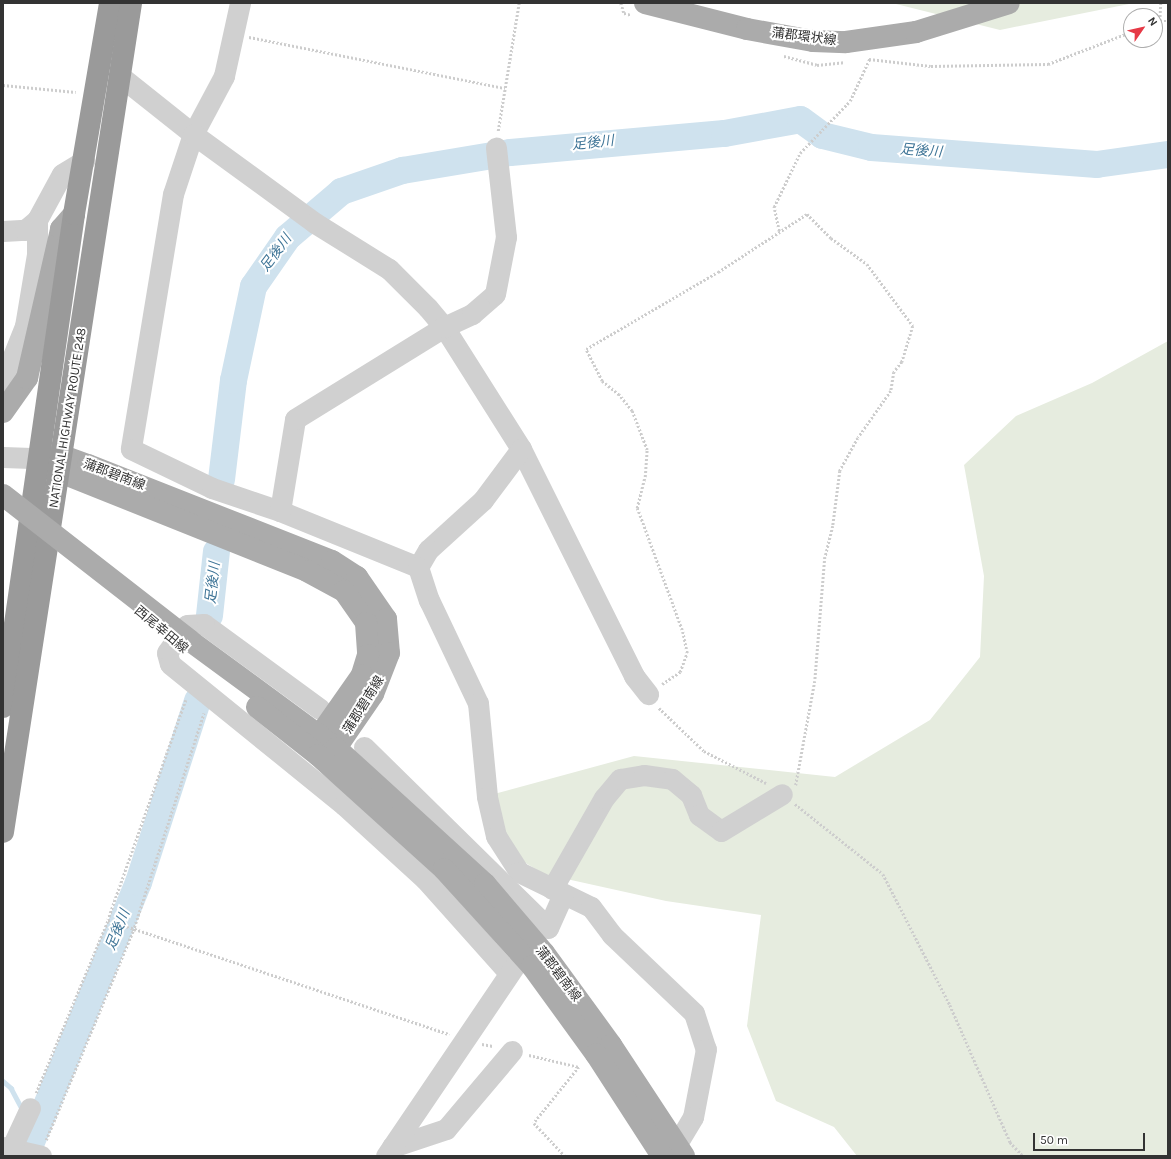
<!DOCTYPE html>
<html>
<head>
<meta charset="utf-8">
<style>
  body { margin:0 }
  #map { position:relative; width:1171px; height:1159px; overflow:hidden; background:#fff; font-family:Karla,"Noto Sans JP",sans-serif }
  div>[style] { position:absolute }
  .green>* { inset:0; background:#e6ecdf }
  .stream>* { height:4.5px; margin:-2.25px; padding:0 2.25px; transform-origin:2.25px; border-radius:2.25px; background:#cfe2ee }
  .river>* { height:27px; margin:-13.5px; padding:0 13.5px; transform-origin:13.5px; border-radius:13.5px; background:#cfe2ee }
  .path>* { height:2.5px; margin-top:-1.25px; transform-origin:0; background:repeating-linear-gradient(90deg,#cdcdcd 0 2px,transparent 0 4px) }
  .minor>* { height:21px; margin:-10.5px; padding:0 10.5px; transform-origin:10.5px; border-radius:10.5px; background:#d0d0d0 }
  .major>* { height:22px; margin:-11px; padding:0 11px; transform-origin:11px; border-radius:11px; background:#ababab }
  .highway>* { height:22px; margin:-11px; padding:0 11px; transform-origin:11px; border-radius:11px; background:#9a9a9a }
  .major-bridge>* { height:22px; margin:-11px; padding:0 11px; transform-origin:11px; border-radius:11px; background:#ababab }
  span { translate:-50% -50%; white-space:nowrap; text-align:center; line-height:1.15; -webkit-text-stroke:4px #fff; paint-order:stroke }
  .street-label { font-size:13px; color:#333 }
  .water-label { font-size:14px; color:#3f7597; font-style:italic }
  .frame { position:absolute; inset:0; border:4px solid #333; pointer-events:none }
  .north { position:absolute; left:1123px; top:8px; width:40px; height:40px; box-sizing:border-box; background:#fff; border:1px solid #adadad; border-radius:50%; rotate:56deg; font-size:11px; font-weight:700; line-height:16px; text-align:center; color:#333 }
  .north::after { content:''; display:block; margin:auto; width:14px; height:18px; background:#e63946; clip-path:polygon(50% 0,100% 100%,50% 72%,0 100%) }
  .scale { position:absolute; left:1033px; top:1133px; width:112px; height:18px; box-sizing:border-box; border:2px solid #333; border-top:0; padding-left:5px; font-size:12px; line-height:14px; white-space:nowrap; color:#333; -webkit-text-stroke:3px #fff; paint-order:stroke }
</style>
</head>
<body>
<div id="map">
  <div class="green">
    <div style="clip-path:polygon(892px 3px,1134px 3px,1000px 30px)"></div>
    <div style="clip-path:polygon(1168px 341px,1168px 1156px,857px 1156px,834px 1127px,776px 1101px,747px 1026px,761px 915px,666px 901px,544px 874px,502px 849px,494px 794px,634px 756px,835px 777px,930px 720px,980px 657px,984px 576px,964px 465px,1016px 416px,1092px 383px)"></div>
  </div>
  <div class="stream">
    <div style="left:3px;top:1081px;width:11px;rotate:41deg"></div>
    <div style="left:11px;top:1088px;width:24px;rotate:62deg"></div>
  </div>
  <div class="river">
    <div style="left:221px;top:479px;width:100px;rotate:-83.1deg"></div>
    <div style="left:233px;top:380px;width:96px;rotate:-78deg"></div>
    <div style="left:253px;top:286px;width:60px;rotate:-55.2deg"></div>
    <div style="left:287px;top:237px;width:71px;rotate:-40.4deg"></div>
    <div style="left:341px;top:191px;width:65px;rotate:-19deg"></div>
    <div style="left:402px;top:170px;width:109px;rotate:-9.5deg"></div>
    <div style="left:510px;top:152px;width:215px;rotate:-5.1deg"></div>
    <div style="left:724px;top:133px;width:77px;rotate:-10.4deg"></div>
    <div style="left:800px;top:119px;width:27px;rotate:36deg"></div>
    <div style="left:822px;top:135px;width:50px;rotate:13.8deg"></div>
    <div style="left:871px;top:147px;width:226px;rotate:4.3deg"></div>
    <div style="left:1096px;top:164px;width:73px;rotate:-7.9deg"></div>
    <div style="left:209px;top:615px;width:64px;rotate:-83.8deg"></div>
    <div style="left:25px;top:1156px;width:296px;rotate:-67.6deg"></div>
    <div style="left:138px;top:882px;width:191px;rotate:-72deg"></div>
  </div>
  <div class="path">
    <div style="left:621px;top:3px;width:10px;rotate:73deg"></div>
    <div style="left:624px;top:13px;width:7px;rotate:16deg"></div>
    <div style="left:1161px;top:3px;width:18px;rotate:93deg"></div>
    <div style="left:1160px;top:21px;width:8px"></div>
    <div style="left:249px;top:37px;width:261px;rotate:11.3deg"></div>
    <div style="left:784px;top:56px;width:34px;rotate:15deg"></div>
    <div style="left:817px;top:65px;width:27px;rotate:-6deg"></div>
    <div style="left:869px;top:59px;width:62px;rotate:6.4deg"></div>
    <div style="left:931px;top:66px;width:117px;rotate:-1deg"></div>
    <div style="left:1048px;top:64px;width:89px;rotate:-21.1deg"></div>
    <div style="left:3px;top:85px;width:73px;rotate:5.5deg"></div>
    <div style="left:498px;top:131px;width:130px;rotate:-80.7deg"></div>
    <div style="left:779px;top:231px;width:25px;rotate:-102deg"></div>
    <div style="left:774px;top:207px;width:60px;rotate:-64.3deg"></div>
    <div style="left:800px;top:153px;width:72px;rotate:-46.1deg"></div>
    <div style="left:850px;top:101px;width:47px;rotate:-65.1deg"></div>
    <div style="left:662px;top:684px;width:22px;rotate:-34deg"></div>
    <div style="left:680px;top:672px;width:20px;rotate:-70deg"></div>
    <div style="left:687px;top:653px;width:24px;rotate:-102deg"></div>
    <div style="left:682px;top:630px;width:130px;rotate:-110.2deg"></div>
    <div style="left:637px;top:508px;width:32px;rotate:-76deg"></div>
    <div style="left:645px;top:477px;width:27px;rotate:-86deg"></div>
    <div style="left:647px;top:450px;width:42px;rotate:-111deg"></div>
    <div style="left:632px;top:411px;width:21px;rotate:-129deg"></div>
    <div style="left:619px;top:395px;width:22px;rotate:-141deg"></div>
    <div style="left:602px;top:381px;width:36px;rotate:-117deg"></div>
    <div style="left:586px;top:349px;width:153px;rotate:-30.3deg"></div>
    <div style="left:718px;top:272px;width:106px;rotate:-33.1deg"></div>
    <div style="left:807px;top:214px;width:34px;rotate:45deg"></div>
    <div style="left:831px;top:238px;width:44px;rotate:35.8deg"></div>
    <div style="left:867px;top:264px;width:77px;rotate:53.4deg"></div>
    <div style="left:913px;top:326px;width:38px;rotate:107deg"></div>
    <div style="left:902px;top:362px;width:13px;rotate:129deg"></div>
    <div style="left:894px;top:372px;width:19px;rotate:99deg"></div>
    <div style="left:891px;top:391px;width:57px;rotate:125.1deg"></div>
    <div style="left:858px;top:438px;width:38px;rotate:119deg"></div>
    <div style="left:840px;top:471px;width:55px;rotate:97.3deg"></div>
    <div style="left:833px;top:526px;width:32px;rotate:104deg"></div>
    <div style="left:825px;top:557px;width:124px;rotate:94.6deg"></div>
    <div style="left:815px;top:681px;width:106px;rotate:100.4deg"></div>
    <div style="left:186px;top:700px;width:233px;rotate:109.5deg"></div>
    <div style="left:108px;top:920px;width:360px;rotate:18.5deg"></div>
    <div style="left:659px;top:708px;width:62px;rotate:43.7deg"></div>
    <div style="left:704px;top:751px;width:70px;rotate:27.3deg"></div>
    <div style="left:795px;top:804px;width:112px;rotate:38.5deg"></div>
    <div style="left:883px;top:874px;width:147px;rotate:62.9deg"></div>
    <div style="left:950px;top:1005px;width:150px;rotate:66.3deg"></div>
    <div style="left:1010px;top:1142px;width:19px;rotate:47deg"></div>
    <div style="left:482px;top:1044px;width:11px;rotate:10deg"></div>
    <div style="left:529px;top:1055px;width:51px;rotate:13.5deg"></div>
    <div style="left:579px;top:1067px;width:72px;rotate:128.8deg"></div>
    <div style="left:534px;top:1123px;width:45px;rotate:46.8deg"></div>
    <div style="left:36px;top:1093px;width:187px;rotate:-67.4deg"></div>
    <div style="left:46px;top:1140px;width:226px;rotate:-67.4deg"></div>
    <div style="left:133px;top:931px;width:229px;rotate:-72deg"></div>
  </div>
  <div class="minor">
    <div style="left:240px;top:3px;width:75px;rotate:102.4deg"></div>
    <div style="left:224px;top:76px;width:66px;rotate:118.1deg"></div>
    <div style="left:193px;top:134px;width:63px;rotate:108.4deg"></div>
    <div style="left:173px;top:194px;width:258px;rotate:99.4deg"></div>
    <div style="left:131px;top:449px;width:90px;rotate:25.7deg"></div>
    <div style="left:212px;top:488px;width:72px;rotate:18.7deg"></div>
    <div style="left:280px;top:511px;width:149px;rotate:22.1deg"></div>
    <div style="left:120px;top:76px;width:93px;rotate:38.5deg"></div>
    <div style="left:193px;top:134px;width:151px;rotate:36.1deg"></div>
    <div style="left:315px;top:223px;width:87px;rotate:31.9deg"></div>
    <div style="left:389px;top:269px;width:55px;rotate:45deg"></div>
    <div style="left:428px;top:308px;width:25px;rotate:50deg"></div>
    <div style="left:444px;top:327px;width:144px;rotate:57.7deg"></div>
    <div style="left:521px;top:449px;width:254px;rotate:63.5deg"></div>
    <div style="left:634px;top:676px;width:23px;rotate:52deg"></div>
    <div style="left:3px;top:231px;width:22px;rotate:-3deg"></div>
    <div style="left:25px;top:230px;width:16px;rotate:-40deg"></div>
    <div style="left:37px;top:220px;width:52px;rotate:-61.5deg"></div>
    <div style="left:62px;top:174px;width:26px;rotate:-31deg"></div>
    <div style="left:3px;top:381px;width:59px;rotate:-68.2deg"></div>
    <div style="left:25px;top:326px;width:73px;rotate:-80.5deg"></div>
    <div style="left:37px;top:254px;width:34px;rotate:-90deg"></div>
    <div style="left:521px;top:449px;width:64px;rotate:126.7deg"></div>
    <div style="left:483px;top:500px;width:74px;rotate:137.7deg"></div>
    <div style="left:428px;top:550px;width:20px;rotate:120deg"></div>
    <div style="left:418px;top:567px;width:35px;rotate:72deg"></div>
    <div style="left:429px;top:600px;width:114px;rotate:64.6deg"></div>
    <div style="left:478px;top:703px;width:94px;rotate:84.5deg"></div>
    <div style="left:487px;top:797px;width:40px;rotate:77deg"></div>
    <div style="left:496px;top:836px;width:43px;rotate:57.4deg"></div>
    <div style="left:519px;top:872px;width:80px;rotate:25.9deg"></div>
    <div style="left:591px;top:907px;width:35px;rotate:53deg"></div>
    <div style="left:612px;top:935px;width:113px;rotate:43.6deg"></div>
    <div style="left:694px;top:1013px;width:38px;rotate:72deg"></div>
    <div style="left:706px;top:1049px;width:69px;rotate:100.8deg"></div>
    <div style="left:693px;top:1117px;width:33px;rotate:121deg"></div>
    <div style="left:3px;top:457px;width:35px;rotate:2deg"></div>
    <div style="left:280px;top:511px;width:93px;rotate:-80.7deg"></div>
    <div style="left:295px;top:419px;width:175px;rotate:-31.7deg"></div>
    <div style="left:444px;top:327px;width:31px;rotate:-25deg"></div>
    <div style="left:472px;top:314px;width:30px;rotate:-41deg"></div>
    <div style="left:495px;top:294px;width:58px;rotate:-79.1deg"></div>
    <div style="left:506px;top:237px;width:90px;rotate:-96.4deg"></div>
    <div style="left:320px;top:709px;width:144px;rotate:-143.8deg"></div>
    <div style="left:204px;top:624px;width:17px;rotate:177deg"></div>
    <div style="left:187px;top:625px;width:34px;rotate:126deg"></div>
    <div style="left:167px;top:653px;width:11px;rotate:75deg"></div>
    <div style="left:170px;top:664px;width:224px;rotate:39deg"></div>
    <div style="left:344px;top:805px;width:110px;rotate:42.4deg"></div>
    <div style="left:425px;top:879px;width:126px;rotate:48.2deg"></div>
    <div style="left:364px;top:747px;width:258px;rotate:44.5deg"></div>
    <div style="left:548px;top:928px;width:36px;rotate:-66deg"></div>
    <div style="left:552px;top:889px;width:105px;rotate:-60.3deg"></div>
    <div style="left:604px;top:798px;width:25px;rotate:-50deg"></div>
    <div style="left:620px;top:779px;width:24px;rotate:-9deg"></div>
    <div style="left:644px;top:775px;width:28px;rotate:8deg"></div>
    <div style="left:672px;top:779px;width:25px;rotate:40deg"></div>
    <div style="left:691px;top:795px;width:22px;rotate:68deg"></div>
    <div style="left:699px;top:815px;width:27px;rotate:36deg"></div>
    <div style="left:721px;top:831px;width:71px;rotate:-31.2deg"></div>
    <div style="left:3px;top:1147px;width:39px;rotate:13deg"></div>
    <div style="left:392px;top:1147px;width:57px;rotate:-18.4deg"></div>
    <div style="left:446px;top:1129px;width:102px;rotate:-49.8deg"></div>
    <div style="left:11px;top:1149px;width:45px;rotate:-65.1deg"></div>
    <div style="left:386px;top:1156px;width:228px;rotate:-55.9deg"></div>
  </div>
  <div class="major">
    <div style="left:645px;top:3px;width:105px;rotate:14.3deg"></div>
    <div style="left:747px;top:29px;width:67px;rotate:10.3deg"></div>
    <div style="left:813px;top:41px;width:33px;rotate:2deg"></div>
    <div style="left:846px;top:42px;width:71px;rotate:-8.1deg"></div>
    <div style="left:916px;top:32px;width:97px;rotate:-17.3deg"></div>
    <div style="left:3px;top:412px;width:42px;rotate:-54.8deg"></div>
    <div style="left:27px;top:378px;width:153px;rotate:-77.1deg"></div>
    <div style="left:61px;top:229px;width:20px;rotate:-49deg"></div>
    <div style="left:42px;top:457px;width:21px;rotate:-3deg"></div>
    <div style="left:63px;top:456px;width:27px;rotate:20deg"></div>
    <div style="left:88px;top:465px;width:262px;rotate:21.5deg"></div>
    <div style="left:332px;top:561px;width:30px;rotate:33deg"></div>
    <div style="left:357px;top:577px;width:51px;rotate:55.4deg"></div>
    <div style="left:386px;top:619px;width:34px;rotate:85deg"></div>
    <div style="left:389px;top:653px;width:44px;rotate:111.3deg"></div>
    <div style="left:373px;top:694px;width:65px;rotate:124.4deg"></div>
    <div style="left:336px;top:748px;width:14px;rotate:159deg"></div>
    <div style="left:43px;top:461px;width:20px;rotate:33deg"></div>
    <div style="left:60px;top:472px;width:266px;rotate:21.8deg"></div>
    <div style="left:307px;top:571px;width:42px;rotate:28.4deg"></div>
    <div style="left:344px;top:591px;width:39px;rotate:55deg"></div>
    <div style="left:366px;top:623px;width:32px;rotate:86deg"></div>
    <div style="left:368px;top:655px;width:21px;rotate:107deg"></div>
    <div style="left:362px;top:675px;width:73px;rotate:125deg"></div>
    <div style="left:320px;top:735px;width:15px;rotate:94deg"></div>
    <div style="left:189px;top:640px;width:182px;rotate:36.3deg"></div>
    <div style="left:336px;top:748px;width:202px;rotate:42.4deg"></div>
    <div style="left:485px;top:884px;width:91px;rotate:49.5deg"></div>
    <div style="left:544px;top:953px;width:114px;rotate:53.9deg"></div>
    <div style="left:611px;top:1045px;width:133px;rotate:56.7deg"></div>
    <div style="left:257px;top:707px;width:78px;rotate:38.2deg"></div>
    <div style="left:318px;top:755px;width:170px;rotate:42.1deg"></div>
    <div style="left:444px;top:869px;width:131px;rotate:47.8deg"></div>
    <div style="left:532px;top:966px;width:109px;rotate:54deg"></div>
    <div style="left:596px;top:1054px;width:121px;rotate:57.1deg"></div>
  </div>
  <div class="highway">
    <div style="left:3px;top:707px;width:498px;rotate:-81.8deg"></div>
    <div style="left:74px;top:214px;width:214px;rotate:-80.3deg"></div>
    <div style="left:3px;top:832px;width:839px;rotate:-81.22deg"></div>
  </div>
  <div class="major-bridge">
    <div style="left:3px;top:495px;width:236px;rotate:37.9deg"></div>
  </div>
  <div class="street-label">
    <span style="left:804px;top:37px;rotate:7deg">蒲郡環状線</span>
    <span style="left:68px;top:418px;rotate:-81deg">NATIONAL HIGHWAY ROUTE 248</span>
    <span style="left:114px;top:475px;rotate:21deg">蒲郡碧南線</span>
    <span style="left:161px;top:630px;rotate:40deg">西尾幸田線</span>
    <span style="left:364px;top:705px;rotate:-58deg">蒲郡碧南線</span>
    <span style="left:558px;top:974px;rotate:53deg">蒲郡碧南線</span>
  </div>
  <div class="water-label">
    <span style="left:593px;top:143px;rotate:-6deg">足後川</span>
    <span style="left:921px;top:151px;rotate:4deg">足後川</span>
    <span style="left:276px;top:253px;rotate:-53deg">足後川</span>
    <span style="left:213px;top:583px;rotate:-84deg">足後川</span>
    <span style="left:118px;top:930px;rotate:-68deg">足後川</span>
  </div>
  <div class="frame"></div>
  <div class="north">N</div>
  <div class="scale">50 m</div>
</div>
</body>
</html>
